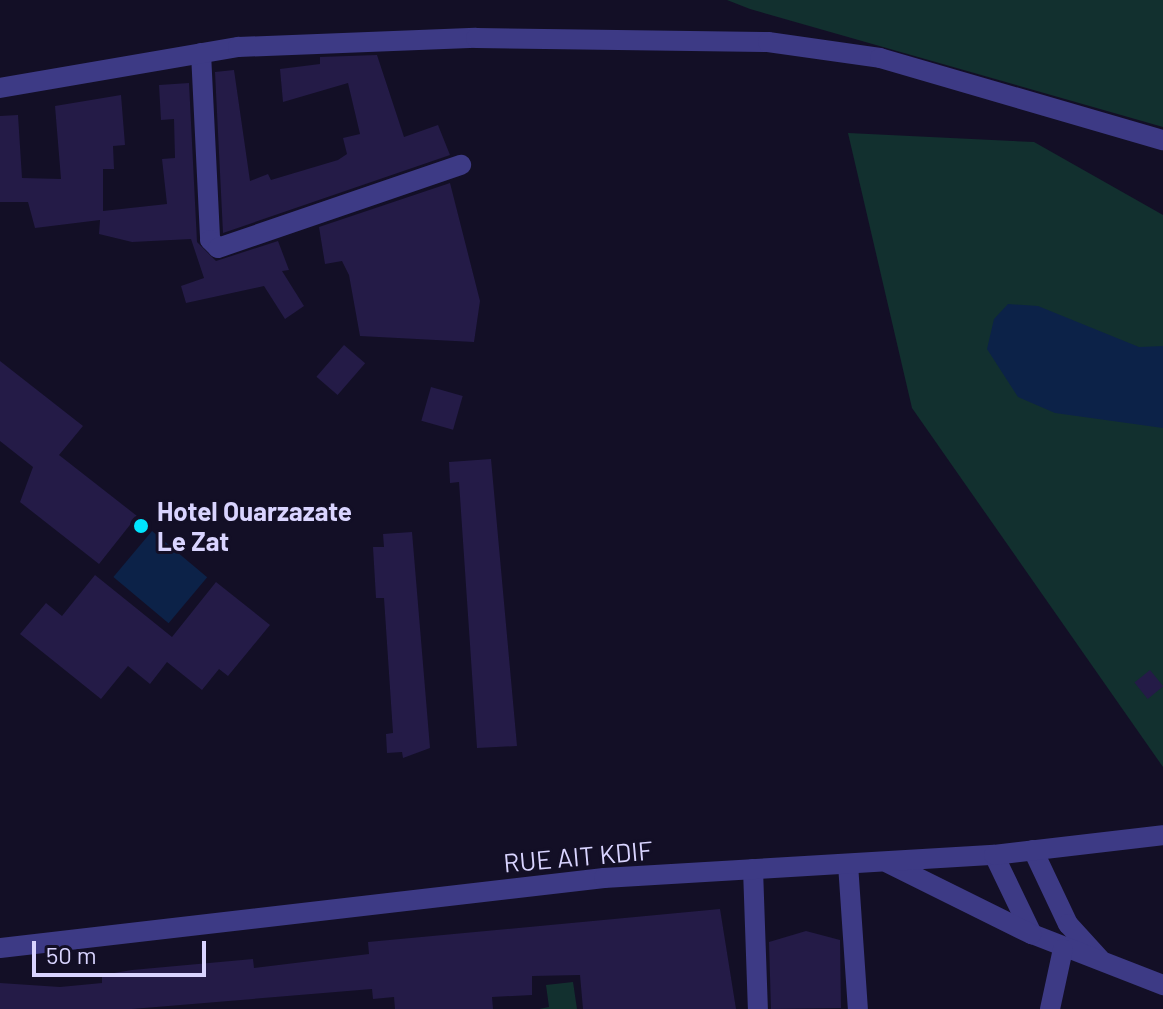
<!DOCTYPE html>
<html>
<head>
<meta charset="utf-8">
<style>
  body { margin:0 }
  #map { position:relative; width:1163px; height:1009px; overflow:hidden; background:#130f26; font-family:Barlow,sans-serif }
  div>[style] { position:absolute }
  .green>* { inset:0; background:#12302f }
  .water>* { inset:0; background:#0c2248; transform-origin:0 0 }
  .building>* { inset:0; background:#241b47; transform-origin:0 0 }
  .minor>* { height:20px; margin:-10px; padding:0 10px; transform-origin:10px; border-radius:10px; background:#3d3a85 }
  .dots>* { width:22px; height:22px; translate:-50% -50%; box-sizing:border-box; border:4px solid #130f26; border-radius:50% }
  span { translate:-50% -50%; white-space:nowrap; text-align:center; line-height:1.15; -webkit-text-stroke:6px #130f26; paint-order:stroke }
  .poi-label { font-size:26px; color:#d9d4ff; font-weight:700 }
  .left { translate:0 -50%; text-align:left }
  .street-label { font-size:26px; color:#d9d4ff }
  .scale { position:absolute; left:32px; top:941px; width:174px; height:36px; box-sizing:border-box; border:4px solid #d9d4ff; border-top:0; padding-left:10px; font-size:24px; line-height:28px; white-space:nowrap; color:#d9d4ff; -webkit-text-stroke:6px #130f26; paint-order:stroke }
</style>
</head>
<body>
<div id="map">
  <div class="green">
    <div style="clip-path:polygon(727px 0,1163px 0,1163px 127px,750px 9px)"></div>
    <div style="clip-path:polygon(848px 133px,1034px 142px,1163px 215px,1163px 767px,912px 408px)"></div>
    <div style="clip-path:polygon(573px 982px,577px 1009px,539px 1009px,549px 1007px,546px 985px)"></div>
  </div>
  <div class="water">
    <div style="clip-path:polygon(1008px 304px,1038px 306px,1139px 347px,1163px 346px,1163px 428px,1055px 413px,1018px 397px,987px 349px,994px 319px)"></div>
    <div style="left:152px;top:531px;width:72px;height:60px;rotate:40deg"></div>
  </div>
  <div class="building">
    <div style="clip-path:polygon(377px 55px,404px 137px,438px 125px,450px 155px,223px 233px,215px 72px,234px 70px,250px 181px,268px 174px,271px 180px,338px 160px,347px 154px,343px 138px,360px 134px,348px 83px,283px 102px,280px 69px,320px 64px,320px 57px)"></div>
    <div style="clip-path:polygon(189px 83px,197px 242px,216px 261px,278px 241px,289px 270px,282px 271px,304px 306px,285px 319px,264px 286px,186px 303px,181px 286px,204px 278px,191px 239px,132px 242px,99px 234px,100px 220px,35px 228px,28px 202px,0 202px,0 116px,18px 115px,22px 178px,61px 179px,55px 106px,121px 95px,125px 145px,113px 146px,114px 169px,103px 169px,103px 211px,167px 204px,162px 159px,175px 158px,174px 119px,161px 120px,159px 85px)"></div>
    <div style="clip-path:polygon(450px 183px,480px 301px,474px 342px,360px 336px,349px 275px,342px 261px,325px 264px,319px 227px)"></div>
    <div style="left:344px;top:345px;width:28px;height:42px;rotate:41deg"></div>
    <div style="clip-path:polygon(0 361px,83px 426px,59px 455px,137px 516px,99px 564px,20px 502px,33px 467px,0 441px)"></div>
    <div style="left:431px;top:387px;width:33px;height:35px;rotate:16deg"></div>
    <div style="clip-path:polygon(491px 459px,517px 746px,477px 748px,459px 482px,450px 483px,449px 462px)"></div>
    <div style="clip-path:polygon(412px 532px,430px 748px,403px 758px,402px 752px,387px 753px,386px 734px,393px 733px,384px 598px,376px 598px,373px 547px,384px 547px,383px 534px)"></div>
    <div style="clip-path:polygon(95px 575px,172px 637px,216px 582px,270px 625px,228px 676px,219px 669px,202px 690px,167px 662px,150px 684px,128px 666px,101px 699px,20px 634px,46px 603px,62px 616px)"></div>
    <div style="left:1150px;top:670px;width:21px;height:20px;rotate:51deg"></div>
    <div style="clip-path:polygon(720px 909px,736px 1009px,583px 1009px,580px 975px,532px 976px,532px 995px,492px 997px,493px 1009px,395px 1009px,394px 997px,373px 999px,372px 989px,132px 1009px,0 1009px,0 983px,60px 987px,102px 983px,102px 975px,132px 970px,253px 959px,254px 968px,369px 954px,368px 942px)"></div>
    <div style="clip-path:polygon(806px 931px,840px 940px,841px 1008px,771px 1009px,769px 942px)"></div>
  </div>
  <div class="minor">
    <div style="left:201px;top:53px;width:187px;rotate:87.2deg"></div>
    <div style="left:210px;top:240px;width:11px;rotate:45deg"></div>
    <div style="left:218px;top:248px;width:257px;rotate:-18.9deg"></div>
    <div style="left:0;top:88px;width:242px;rotate:-9.8deg"></div>
    <div style="left:238px;top:47px;width:238px;rotate:-2.2deg"></div>
    <div style="left:476px;top:38px;width:292px;rotate:0.8deg"></div>
    <div style="left:768px;top:42px;width:113px;rotate:8.1deg"></div>
    <div style="left:880px;top:58px;width:295px;rotate:16.2deg"></div>
    <div style="left:1033px;top:850px;width:82px;rotate:64.7deg"></div>
    <div style="left:1068px;top:924px;width:47px;rotate:47.6deg"></div>
    <div style="left:994px;top:855px;width:88px;rotate:64.3deg"></div>
    <div style="left:1032px;top:934px;width:141px;rotate:21.3deg"></div>
    <div style="left:888px;top:863px;width:160px;rotate:26.4deg"></div>
    <div style="left:848px;top:864px;width:145px;rotate:86.1deg"></div>
    <div style="left:753px;top:869px;width:140px;rotate:88deg"></div>
    <div style="left:0;top:948px;width:608px;rotate:-6.61deg"></div>
    <div style="left:604px;top:878px;width:391px;rotate:-3.4deg"></div>
    <div style="left:994px;top:855px;width:170px;rotate:-6.7deg"></div>
    <div style="left:1050px;top:1009px;width:61px;rotate:-77.8deg"></div>
  </div>
  <div class="dots">
    <div style="left:141px;top:526px;background:#00e5ff"></div>
  </div>
  <div class="poi-label">
    <span class="left" style="left:157px;top:526px">Hotel Ouarzazate<br>Le Zat</span>
  </div>
  <div class="street-label">
    <span style="left:578px;top:856px;rotate:-5deg">RUE AIT KDIF</span>
  </div>
  <div class="scale">50 m</div>
</div>
</body>
</html>
